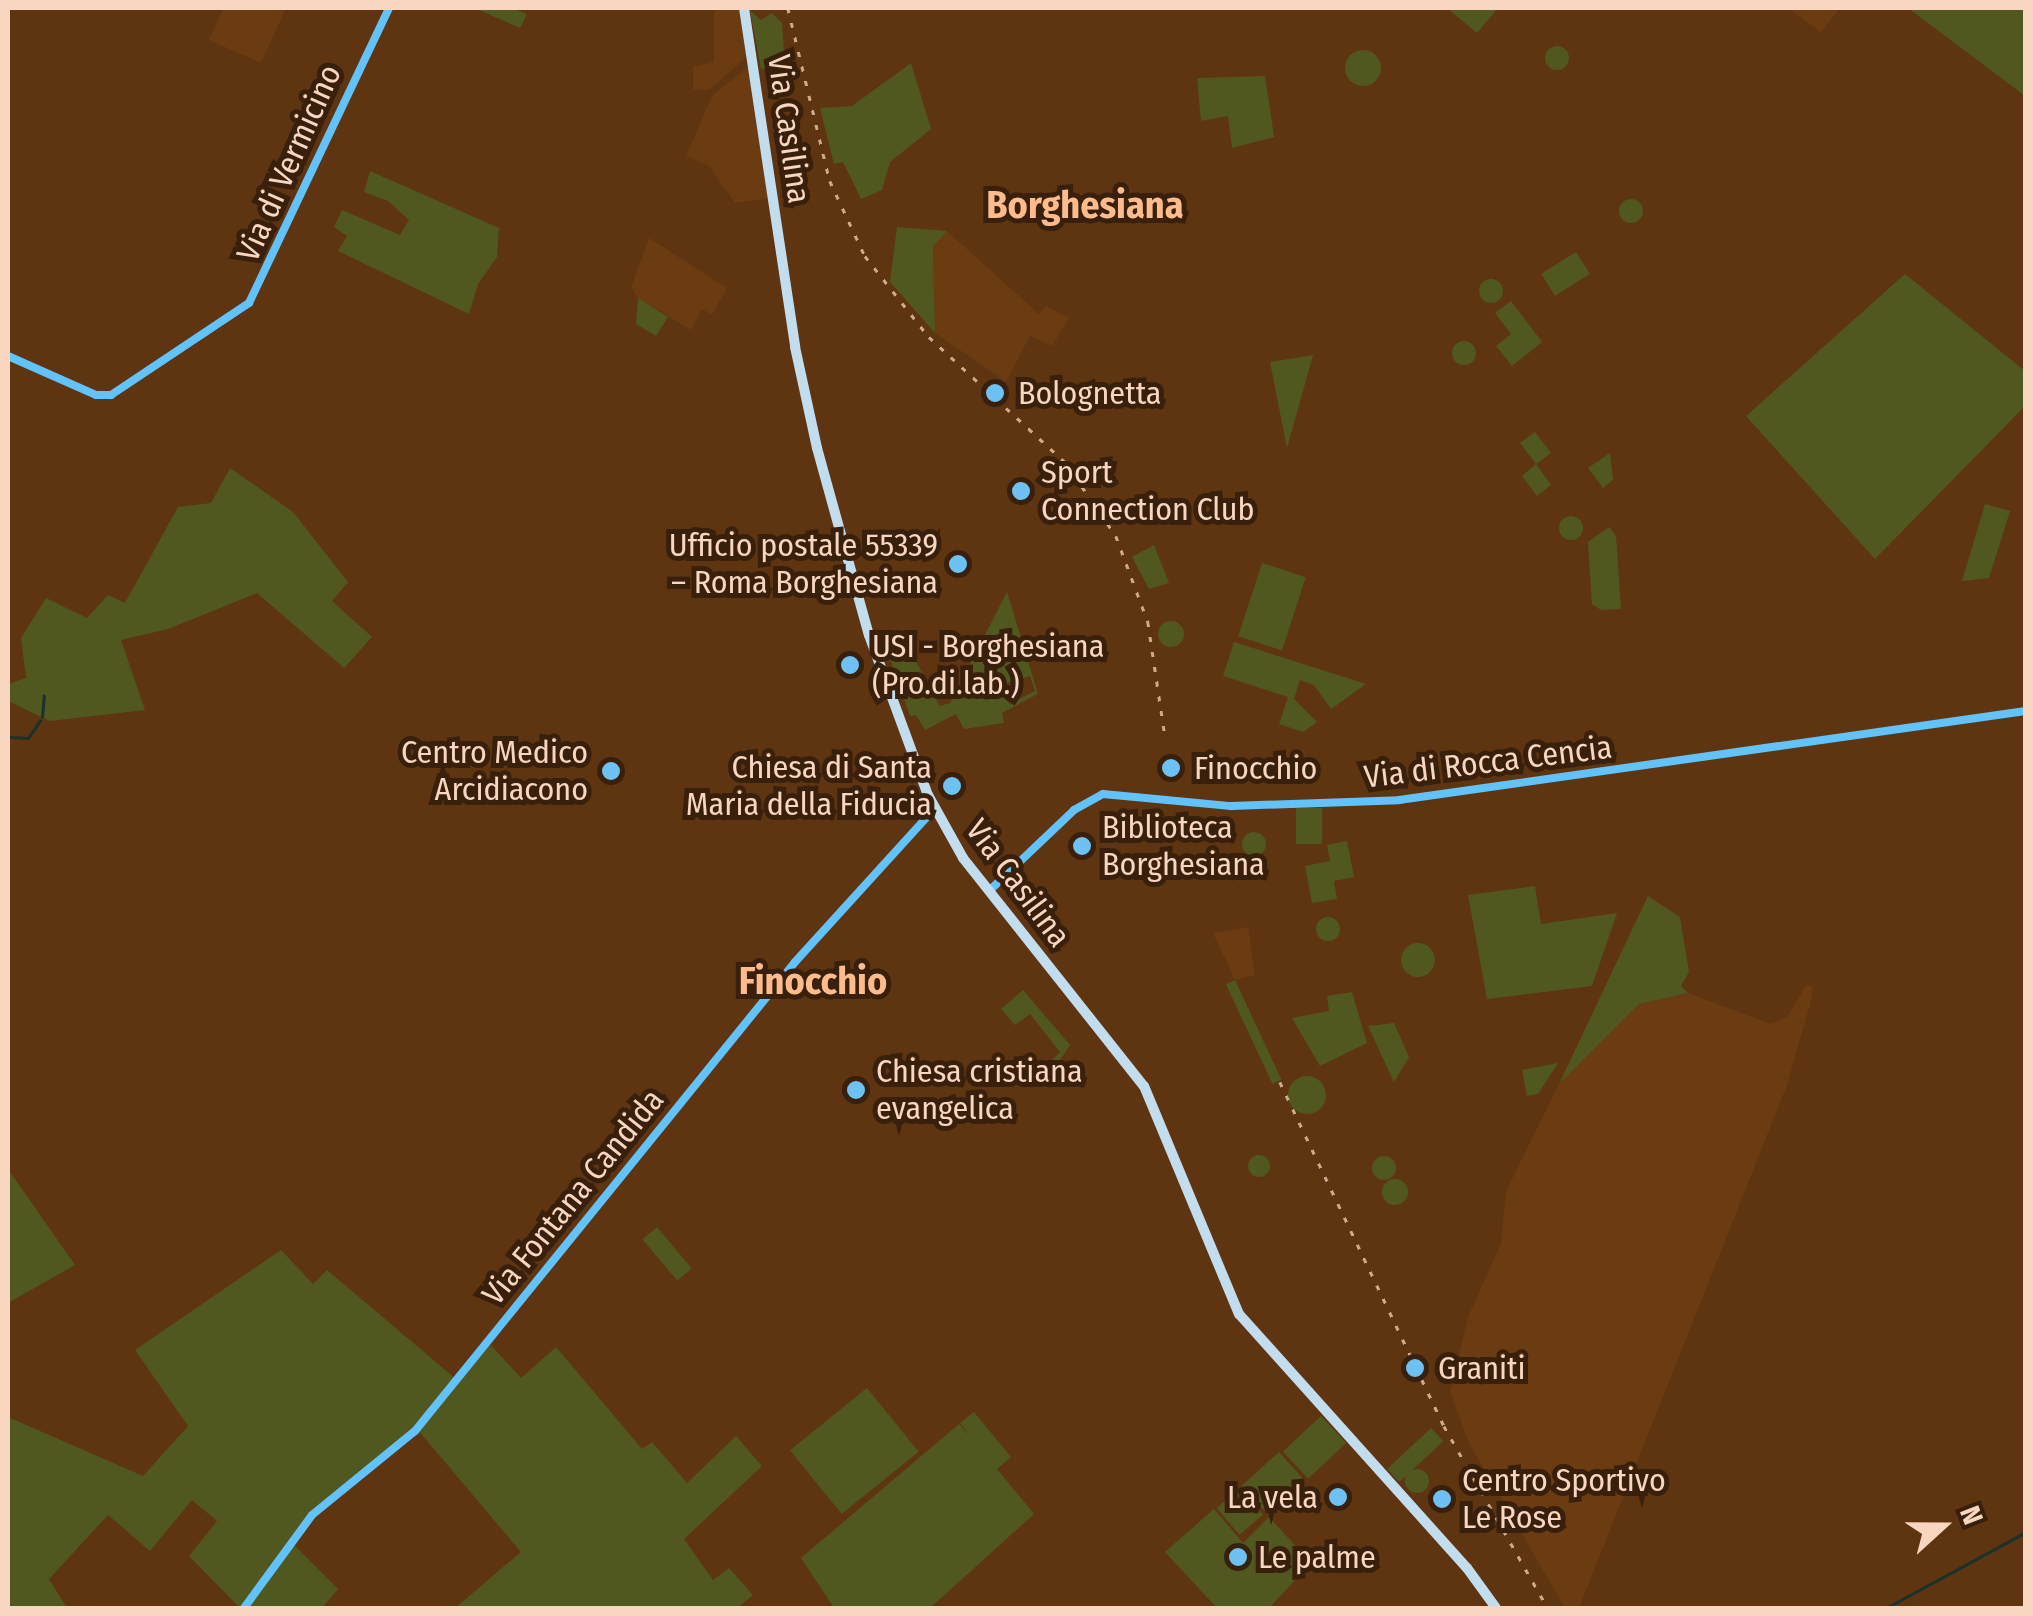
<!DOCTYPE html>
<html>
<head>
<meta charset="utf-8">
<style>
  body { margin:0 }
  #map { position:relative; width:2033px; height:1616px; overflow:hidden; background:#5f3410; font-family:"Fira Sans Condensed",sans-serif }
  div>[style] { position:absolute }
  .built>* { inset:0; background:#6b3b12 }
  .green>* { inset:0; background:#505820; transform-origin:0 0 }
  .round { border-radius:50% }
  .stream>* { height:2.5px; margin:-1.25px; padding:0 1.25px; transform-origin:1.25px; border-radius:1.25px; background:#1a322c }
  .secondary>* { height:8px; margin:-4px; padding:0 4px; transform-origin:4px; border-radius:4px; background:#62c3fb }
  .primary>* { height:10px; margin:-5px; padding:0 5px; transform-origin:5px; border-radius:5px; background:#c2ddee }
  .rail>* { height:2.5px; margin-top:-1.25px; transform-origin:0; background:repeating-linear-gradient(90deg,#ceaa8f 0 5px,transparent 0 15px) }
  .dots>* { width:28px; height:28px; translate:-50% -50%; box-sizing:border-box; border:5px solid #39200d; border-radius:50% }
  span { translate:-50% -50%; white-space:nowrap; text-align:center; line-height:1.15; -webkit-text-stroke:10px #39200d; paint-order:stroke }
  .street-label { font-size:32px; color:#f8d6bf }
  .poi-label { font-size:32px; color:#f8d6bf }
  .left { translate:0 -50%; text-align:left }
  .right { translate:-100% -50%; text-align:right }
  .quarter-label { font-size:38px; color:#febc8d; font-weight:700 }
  .frame { position:absolute; inset:0; border:10px solid #f8d6bf; pointer-events:none }
  .north { position:absolute; left:1893px; top:1476px; width:100px; height:100px; -webkit-text-stroke:8px #39200d; paint-order:stroke; rotate:69deg; font-size:28px; font-weight:700; line-height:40px; text-align:center; color:#f8d6bf }
  .north::after { content:''; display:block; margin:auto; width:35px; height:45px; background:#f8d6bf; clip-path:polygon(50% 0,100% 100%,50% 72%,0 100%) }
</style>
</head>
<body>
<div id="map">
  <div class="built">
    <div style="clip-path:polygon(223px 8px,286px 8px,261px 63px,209px 40px)"></div>
    <div style="clip-path:polygon(714px 8px,739px 8px,750px 54px,709px 90px,693px 89px,693px 67px,714px 62px)"></div>
    <div style="clip-path:polygon(1788px 8px,1840px 8px,1821px 32px)"></div>
    <div style="clip-path:polygon(750px 65px,771px 198px,735px 203px,709px 166px,686px 156px,712px 96px)"></div>
    <div style="clip-path:polygon(947px 231px,1039px 314px,1046px 306px,1069px 318px,1052px 346px,1030px 336px,1006px 382px,935px 333px,933px 245px)"></div>
    <div style="clip-path:polygon(649px 238px,727px 288px,712px 315px,702px 309px,691px 330px,638px 298px,631px 287px)"></div>
    <div style="clip-path:polygon(1248px 927px,1255px 975px,1235px 980px,1213px 933px)"></div>
    <div style="clip-path:polygon(1806px 985px,1813px 987px,1810px 1005px,1787px 1085px,1579px 1608px,1565px 1608px,1469px 1443px,1450px 1392px,1468px 1317px,1501px 1243px,1506px 1191px,1559px 1084px,1639px 1004px,1688px 993px,1771px 1024px,1787px 1017px)"></div>
  </div>
  <div class="green">
    <div style="clip-path:polygon(475px 8px,512px 8px,527px 14px,520px 28px)"></div>
    <div style="clip-path:polygon(1447px 8px,1498px 8px,1477px 33px)"></div>
    <div style="clip-path:polygon(1908px 8px,2025px 8px,2025px 96px)"></div>
    <div style="clip-path:polygon(750px 10px,761px 20px,772px 13px,782px 23px,785px 66px,761px 69px)"></div>
    <div class="round" style="left:1545px;top:46px;width:24px;height:24px"></div>
    <div class="round" style="left:1345px;top:50px;width:36px;height:36px"></div>
    <div style="clip-path:polygon(911px 63px,931px 129px,890px 162px,882px 190px,861px 199px,843px 162px,834px 164px,820px 108px,852px 106px)"></div>
    <div style="clip-path:polygon(1265px 76px,1274px 137px,1232px 148px,1228px 116px,1201px 121px,1197px 78px)"></div>
    <div style="clip-path:polygon(370px 171px,499px 228px,497px 257px,478px 284px,469px 314px,338px 251px,347px 236px,334px 227px,342px 210px,400px 235px,409px 220px,388px 201px,364px 192px)"></div>
    <div class="round" style="left:1619px;top:199px;width:24px;height:24px"></div>
    <div style="clip-path:polygon(897px 227px,947px 231px,933px 246px,935px 333px,890px 282px)"></div>
    <div style="left:1576px;top:252px;width:26px;height:41px;rotate:58deg"></div>
    <div style="clip-path:polygon(1905px 274px,2025px 371px,2025px 406px,1875px 559px,1746px 416px)"></div>
    <div class="round" style="left:1479px;top:279px;width:24px;height:24px"></div>
    <div style="clip-path:polygon(638px 298px,668px 317px,656px 336px,636px 324px)"></div>
    <div style="clip-path:polygon(1511px 301px,1542px 342px,1512px 366px,1496px 346px,1511px 334px,1495px 313px)"></div>
    <div class="round" style="left:1452px;top:341px;width:24px;height:24px"></div>
    <div style="clip-path:polygon(1313px 355px,1287px 448px,1270px 362px)"></div>
    <div style="clip-path:polygon(1535px 432px,1551px 453px,1536px 464px,1551px 485px,1537px 496px,1522px 476px,1536px 464px,1520px 443px)"></div>
    <div style="clip-path:polygon(1610px 453px,1613px 480px,1603px 488px,1588px 468px)"></div>
    <div style="clip-path:polygon(230px 468px,293px 512px,348px 582px,332px 601px,372px 637px,344px 668px,257px 593px,168px 629px,121px 640px,145px 710px,50px 721px,8px 701px,8px 684px,26px 678px,21px 638px,46px 598px,87px 618px,108px 595px,125px 603px,178px 507px,211px 503px)"></div>
    <div style="clip-path:polygon(1985px 504px,2010px 511px,1989px 578px,1962px 581px)"></div>
    <div class="round" style="left:1559px;top:516px;width:24px;height:24px"></div>
    <div style="clip-path:polygon(1609px 527px,1616px 536px,1621px 609px,1601px 610px,1592px 604px,1588px 542px)"></div>
    <div style="clip-path:polygon(1154px 545px,1169px 583px,1149px 589px,1132px 557px)"></div>
    <div style="left:1262px;top:563px;width:46px;height:77px;rotate:18deg"></div>
    <div style="clip-path:polygon(evenodd,1007px 592px,1038px 694px,1002px 713px,1004px 723px,964px 729px,956px 714px,925px 730px,916px 715px,910px 716px,886px 648px,906px 643px,940px 706px,950px 703px,1007px 592px,1030px 676px,1035px 691px,1009px 704px,1003px 684px,1030px 676px)"></div>
    <div class="round" style="left:1158px;top:621px;width:26px;height:26px"></div>
    <div style="clip-path:polygon(1234px 642px,1366px 684px,1331px 709px,1314px 685px,1300px 680px,1294px 699px,1317px 722px,1303px 732px,1279px 724px,1288px 697px,1223px 676px)"></div>
    <div style="left:1296px;top:808px;width:26px;height:36px"></div>
    <div class="round" style="left:1242px;top:832px;width:24px;height:24px"></div>
    <div style="clip-path:polygon(1347px 841px,1354px 877px,1334px 881px,1337px 899px,1312px 903px,1305px 866px,1330px 861px,1327px 845px)"></div>
    <div style="clip-path:polygon(1535px 886px,1541px 924px,1617px 913px,1592px 986px,1487px 999px,1468px 895px)"></div>
    <div style="clip-path:polygon(1648px 896px,1680px 917px,1689px 972px,1681px 986px,1688px 993px,1639px 1004px,1559px 1084px)"></div>
    <div class="round" style="left:1316px;top:917px;width:24px;height:24px"></div>
    <div class="round" style="left:1401px;top:943px;width:34px;height:34px"></div>
    <div style="left:1235px;top:980px;width:110px;height:10px;rotate:65deg"></div>
    <div style="clip-path:polygon(1023px 990px,1070px 1045px,1057px 1064px,1062px 1081px,1048px 1064px,1060px 1052px,1030px 1014px,1015px 1025px,1001px 1009px)"></div>
    <div style="clip-path:polygon(1352px 992px,1367px 1043px,1320px 1066px,1292px 1018px,1329px 1011px,1327px 996px)"></div>
    <div style="clip-path:polygon(1394px 1023px,1409px 1057px,1394px 1082px,1368px 1026px)"></div>
    <div style="clip-path:polygon(1558px 1063px,1538px 1094px,1527px 1096px,1522px 1070px)"></div>
    <div class="round" style="left:1288px;top:1076px;width:38px;height:38px"></div>
    <div class="round" style="left:1248px;top:1155px;width:22px;height:22px"></div>
    <div class="round" style="left:1372px;top:1156px;width:24px;height:24px"></div>
    <div style="clip-path:polygon(8px 1169px,75px 1265px,8px 1303px)"></div>
    <div class="round" style="left:1382px;top:1179px;width:26px;height:26px"></div>
    <div style="left:657px;top:1227px;width:54px;height:19px;rotate:50deg"></div>
    <div style="clip-path:polygon(281px 1250px,313px 1284px,327px 1270px,457px 1380px,488px 1342px,521px 1378px,556px 1347px,642px 1449px,652px 1442px,687px 1483px,736px 1436px,762px 1466px,684px 1539px,713px 1580px,729px 1568px,753px 1595px,737px 1608px,455px 1608px,521px 1552px,417px 1429px,319px 1508px,291px 1542px,338px 1589px,322px 1608px,240px 1608px,189px 1556px,217px 1521px,192px 1500px,150px 1551px,108px 1515px,49px 1579px,67px 1608px,8px 1608px,8px 1417px,143px 1476px,188px 1426px,135px 1350px)"></div>
    <div style="left:867px;top:1388px;width:82px;height:99px;rotate:51deg"></div>
    <div style="clip-path:polygon(974px 1412px,1011px 1457px,997px 1469px,1034px 1514px,930px 1608px,834px 1608px,801px 1558px,959px 1424px,971px 1437px,960px 1423px)"></div>
    <div style="left:1321px;top:1416px;width:37px;height:52px;rotate:47deg"></div>
    <div style="left:1431px;top:1428px;width:18px;height:60px;rotate:47deg"></div>
    <div style="left:1279px;top:1452px;width:38px;height:50px;rotate:48deg"></div>
    <div class="round" style="left:1405px;top:1469px;width:24px;height:24px"></div>
    <div style="left:1240px;top:1488px;width:35px;height:31px;rotate:49deg"></div>
    <div style="clip-path:polygon(1214px 1509px,1243px 1543px,1269px 1517px,1311px 1563px,1269px 1608px,1217px 1608px,1165px 1552px)"></div>
  </div>
  <div class="stream">
    <div style="left:42px;top:717px;width:21px;rotate:-85deg"></div>
    <div style="left:8px;top:737px;width:20px;rotate:3deg"></div>
    <div style="left:28px;top:738px;width:21px;rotate:-55deg"></div>
    <div style="left:1886px;top:1608px;width:159px;rotate:-28.5deg"></div>
  </div>
  <div class="secondary">
    <div style="left:8px;top:356px;width:96px;rotate:23.9deg"></div>
    <div style="left:96px;top:395px;width:15px"></div>
    <div style="left:111px;top:395px;width:166px;rotate:-33.7deg"></div>
    <div style="left:249px;top:303px;width:327px;rotate:-64.6deg"></div>
    <div style="left:989px;top:891px;width:117px;rotate:-43.6deg"></div>
    <div style="left:1074px;top:810px;width:33px;rotate:-29deg"></div>
    <div style="left:1103px;top:794px;width:129px;rotate:5.4deg"></div>
    <div style="left:1231px;top:806px;width:168px;rotate:-2deg"></div>
    <div style="left:1399px;top:800px;width:633px;rotate:-8.08deg"></div>
    <div style="left:244px;top:1608px;width:115px;rotate:-53.8deg"></div>
    <div style="left:312px;top:1515px;width:133px;rotate:-39.2deg"></div>
    <div style="left:415px;top:1431px;width:604px;rotate:-50.98deg"></div>
    <div style="left:795px;top:962px;width:207px;rotate:-47.7deg"></div>
  </div>
  <div class="primary">
    <div style="left:744px;top:8px;width:343px;rotate:81.4deg"></div>
    <div style="left:795px;top:347px;width:103px;rotate:77.7deg"></div>
    <div style="left:817px;top:448px;width:194px;rotate:74.5deg"></div>
    <div style="left:869px;top:635px;width:171px;rotate:69.8deg"></div>
    <div style="left:928px;top:795px;width:72px;rotate:60.9deg"></div>
    <div style="left:963px;top:858px;width:291px;rotate:51.6deg"></div>
    <div style="left:1144px;top:1086px;width:247px;rotate:67.4deg"></div>
    <div style="left:1239px;top:1314px;width:341px;rotate:48.1deg"></div>
    <div style="left:1467px;top:1568px;width:49px;rotate:54.1deg"></div>
  </div>
  <div class="rail">
    <div style="left:788px;top:8px;width:178px;rotate:76.4deg"></div>
    <div style="left:830px;top:181px;width:83px;rotate:65deg"></div>
    <div style="left:865px;top:256px;width:103px;rotate:51.7deg"></div>
    <div style="left:929px;top:337px;width:185px;rotate:42.6deg"></div>
    <div style="left:1065px;top:462px;width:90px;rotate:55.4deg"></div>
    <div style="left:1116px;top:536px;width:92px;rotate:69.6deg"></div>
    <div style="left:1148px;top:622px;width:115px;rotate:81.5deg"></div>
    <div style="left:1280px;top:1082px;width:381px;rotate:64.5deg"></div>
    <div style="left:1444px;top:1426px;width:210px;rotate:60.3deg"></div>
  </div>
  <div class="dots">
    <div style="left:995px;top:393px;background:#6ec2f3"></div>
    <div style="left:1021px;top:491px;background:#6ec2f3"></div>
    <div style="left:958px;top:564px;background:#6ec2f3"></div>
    <div style="left:850px;top:665px;background:#6ec2f3"></div>
    <div style="left:1171px;top:768px;background:#6ec2f3"></div>
    <div style="left:611px;top:771px;background:#6ec2f3"></div>
    <div style="left:952px;top:786px;background:#6ec2f3"></div>
    <div style="left:1082px;top:846px;background:#6ec2f3"></div>
    <div style="left:856px;top:1090px;background:#6ec2f3"></div>
    <div style="left:1415px;top:1368px;background:#6ec2f3"></div>
    <div style="left:1338px;top:1497px;background:#6ec2f3"></div>
    <div style="left:1442px;top:1499px;background:#6ec2f3"></div>
    <div style="left:1238px;top:1557px;background:#6ec2f3"></div>
  </div>
  <div class="street-label">
    <span style="left:789px;top:129px;rotate:82deg">Via Casilina</span>
    <span style="left:289px;top:163px;rotate:-66deg">Via di Vermicino</span>
    <span style="left:1488px;top:762px;rotate:-7deg">Via di Rocca Cencia</span>
    <span style="left:1018px;top:883px;rotate:53deg">Via Casilina</span>
    <span style="left:573px;top:1197px;rotate:-51deg">Via Fontana Candida</span>
  </div>
  <div class="poi-label">
    <span class="left" style="left:1018px;top:393px">Bolognetta</span>
    <span class="left" style="left:1041px;top:491px">Sport<br>Connection Club</span>
    <span class="right" style="left:938px;top:564px">Ufficio postale 55339<br>– Roma Borghesiana</span>
    <span class="left" style="left:872px;top:665px">USI - Borghesiana<br>(Pro.di.lab.)</span>
    <span class="right" style="left:588px;top:771px">Centro Medico<br>Arcidiacono</span>
    <span class="right" style="left:932px;top:786px">Chiesa di Santa<br>Maria della Fiducia</span>
    <span class="left" style="left:1194px;top:768px">Finocchio</span>
    <span class="left" style="left:1102px;top:846px">Biblioteca<br>Borghesiana</span>
    <span class="left" style="left:876px;top:1090px">Chiesa cristiana<br>evangelica</span>
    <span class="left" style="left:1438px;top:1368px">Graniti</span>
    <span class="left" style="left:1462px;top:1499px">Centro Sportivo<br>Le Rose</span>
    <span class="right" style="left:1318px;top:1497px">La vela</span>
    <span class="left" style="left:1258px;top:1557px">Le palme</span>
  </div>
  <div class="quarter-label">
    <span style="left:1085px;top:206px">Borghesiana</span>
    <span style="left:813px;top:982px">Finocchio</span>
  </div>
  <div class="frame"></div>
  <div class="north">N</div>
</div>
</body>
</html>
